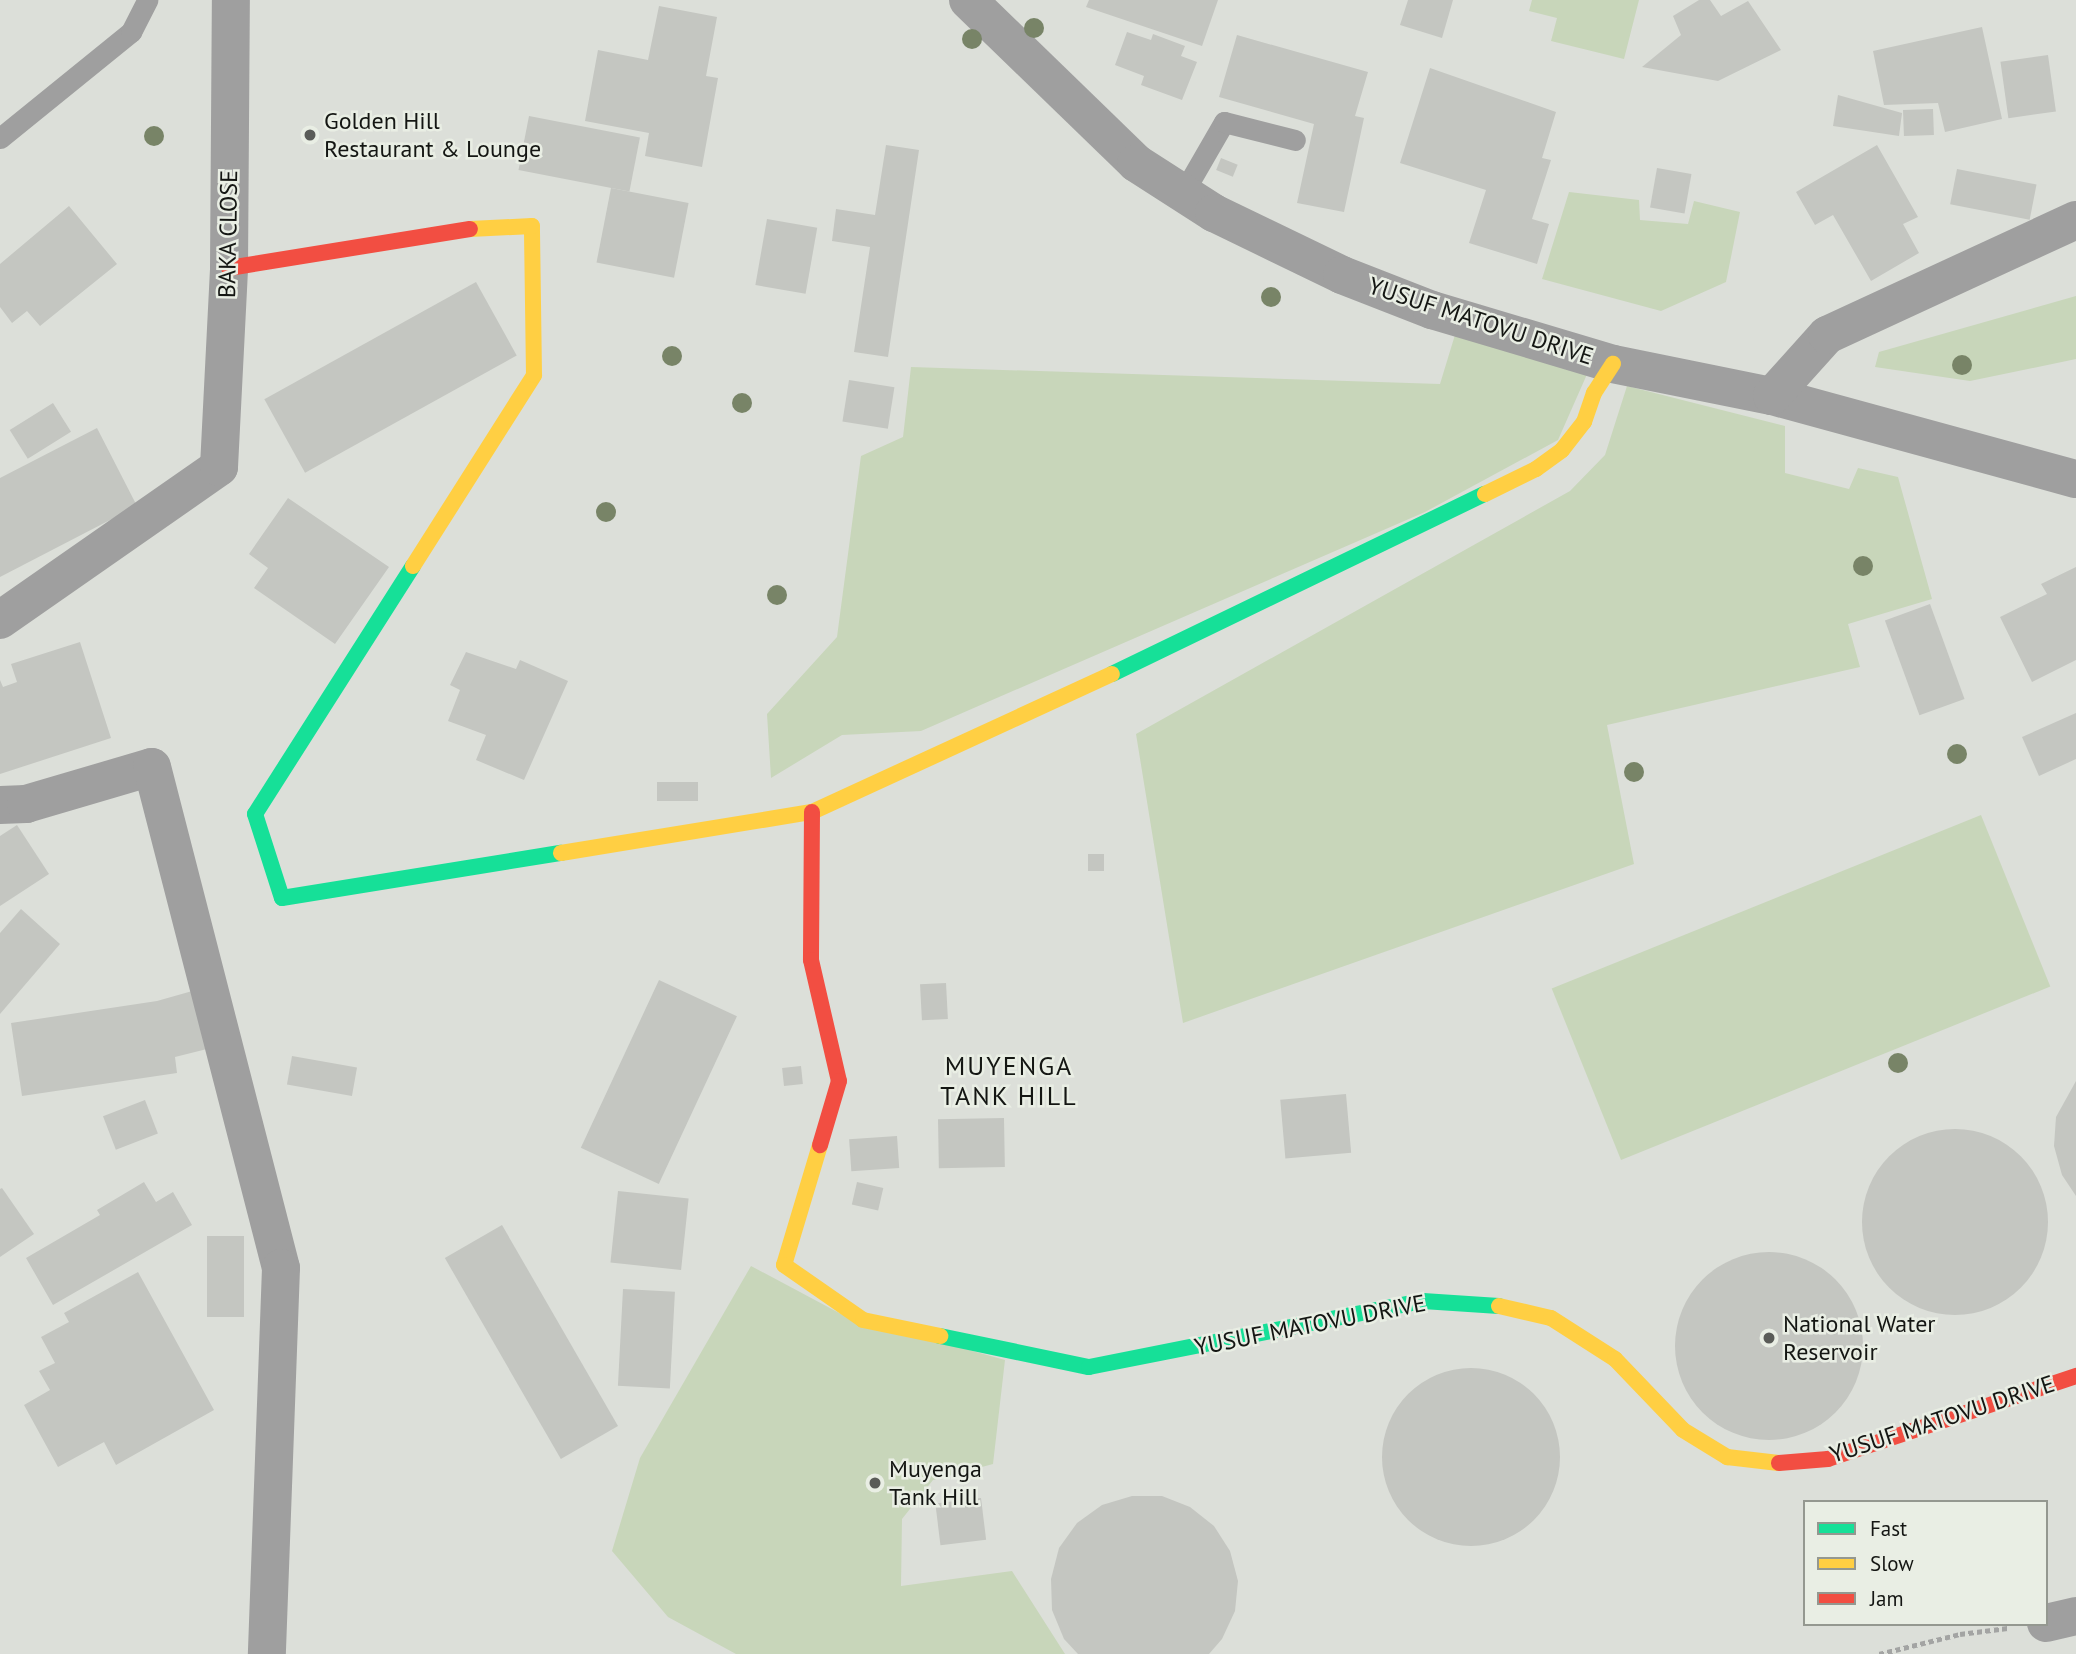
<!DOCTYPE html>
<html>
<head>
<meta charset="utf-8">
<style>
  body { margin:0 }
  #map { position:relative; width:2076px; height:1654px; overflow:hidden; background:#dcdfd9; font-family:"PT Sans",sans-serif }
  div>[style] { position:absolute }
  .green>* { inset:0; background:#c8d6ba; transform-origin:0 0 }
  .building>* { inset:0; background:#c4c6c1; transform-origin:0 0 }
  .round { border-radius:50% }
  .path>* { height:4.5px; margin-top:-2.25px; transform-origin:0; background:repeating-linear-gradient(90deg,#a3a4a3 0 5px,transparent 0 8.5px) }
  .lane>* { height:21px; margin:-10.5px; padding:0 10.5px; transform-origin:10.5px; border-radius:10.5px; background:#9f9f9f }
  .street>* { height:38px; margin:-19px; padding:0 19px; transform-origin:19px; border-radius:19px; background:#9f9f9f }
  .fast>* { height:16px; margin:-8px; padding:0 8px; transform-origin:8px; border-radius:8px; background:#16e098 }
  .slow>* { height:16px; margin:-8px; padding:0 8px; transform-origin:8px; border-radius:8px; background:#ffcf43 }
  .jam>* { height:16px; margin:-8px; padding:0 8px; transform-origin:8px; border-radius:8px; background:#f24e42 }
  .trees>* { width:20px; height:20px; margin:-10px; border-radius:50%; background:#788467 }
  .dots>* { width:19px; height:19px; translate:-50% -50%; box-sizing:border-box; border:4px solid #e9eee4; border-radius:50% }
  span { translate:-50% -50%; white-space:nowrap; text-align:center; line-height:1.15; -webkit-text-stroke:5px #e9eee4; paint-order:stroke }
  .poi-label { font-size:24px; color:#141613 }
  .left { translate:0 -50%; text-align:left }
  .street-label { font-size:24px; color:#141613 }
  .neighbourhood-label { font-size:26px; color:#141613; letter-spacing:2px }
  .legend { position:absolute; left:1803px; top:1500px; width:245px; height:126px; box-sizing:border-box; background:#e9eee4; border:2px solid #949890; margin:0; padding:9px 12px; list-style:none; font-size:21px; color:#141613 }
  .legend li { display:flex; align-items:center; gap:14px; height:35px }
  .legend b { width:35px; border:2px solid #949890 }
</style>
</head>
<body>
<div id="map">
  <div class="green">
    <div style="clip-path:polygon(1532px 0,1639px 0,1624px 59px,1551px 41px,1557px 18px,1529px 11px)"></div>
    <div style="clip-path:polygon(1569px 192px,1639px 200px,1640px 220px,1688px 224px,1694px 201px,1740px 212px,1726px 282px,1661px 311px,1542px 279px)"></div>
    <div style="clip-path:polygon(2076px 296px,2076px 359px,1970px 381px,1875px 367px,1879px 352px)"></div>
    <div style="clip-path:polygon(1458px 325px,1588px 372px,1558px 440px,1425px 512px,921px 731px,842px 735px,771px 778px,767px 714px,837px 637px,861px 456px,903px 437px,911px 367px,1440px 384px)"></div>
    <div style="clip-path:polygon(1627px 386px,1785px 426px,1785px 473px,1849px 489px,1858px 468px,1898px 477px,1932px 599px,1848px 624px,1860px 667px,1607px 725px,1634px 864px,1183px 1023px,1136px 734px,1570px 491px,1605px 455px)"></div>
    <div style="left:1981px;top:815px;width:185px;height:463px;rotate:68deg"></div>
    <div style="clip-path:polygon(751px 1266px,843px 1315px,1005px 1360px,993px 1464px,933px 1480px,902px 1519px,901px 1586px,1012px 1571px,1065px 1654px,736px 1654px,668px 1617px,612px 1551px,640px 1458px)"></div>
  </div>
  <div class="building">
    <div style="clip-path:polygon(1089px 0,1218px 0,1202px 46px,1086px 7px)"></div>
    <div style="clip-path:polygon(1408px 0,1453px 0,1442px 38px,1400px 25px)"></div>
    <div style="clip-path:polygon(1699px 0,1710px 0,1721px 16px,1748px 1px,1781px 50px,1718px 81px,1642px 67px,1681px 35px,1673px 16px)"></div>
    <div style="clip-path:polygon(659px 6px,717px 17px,706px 76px,718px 78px,702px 167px,645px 156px,649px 133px,585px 121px,598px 50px,648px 60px)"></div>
    <div style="clip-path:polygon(1982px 27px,2002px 119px,1945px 132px,1938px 103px,1884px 105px,1873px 51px)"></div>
    <div style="clip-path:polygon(1127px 32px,1151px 40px,1153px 34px,1185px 46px,1181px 56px,1197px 62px,1182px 100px,1141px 85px,1144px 76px,1115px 65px)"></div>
    <div style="clip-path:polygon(1237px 35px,1368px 72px,1355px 116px,1364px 118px,1344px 212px,1297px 203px,1314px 124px,1219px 97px)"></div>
    <div style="left:2048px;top:55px;width:57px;height:48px;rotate:82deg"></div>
    <div style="clip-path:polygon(1430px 68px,1556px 112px,1542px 158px,1551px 160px,1532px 219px,1549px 224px,1537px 264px,1469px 243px,1486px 190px,1400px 163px)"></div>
    <div style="clip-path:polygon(1838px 95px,1902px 113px,1899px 136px,1833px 126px)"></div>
    <div style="left:1933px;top:109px;width:26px;height:30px;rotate:88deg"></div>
    <div style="left:529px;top:116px;width:113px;height:55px;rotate:11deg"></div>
    <div style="clip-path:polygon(886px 145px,919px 150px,888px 357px,854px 352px,870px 247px,832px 241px,836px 209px,875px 215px)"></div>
    <div style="clip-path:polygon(1877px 145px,1918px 217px,1903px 224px,1919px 253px,1871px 281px,1833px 215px,1815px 225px,1796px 192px)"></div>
    <div style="left:1221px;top:158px;width:18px;height:13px;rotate:22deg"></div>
    <div style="left:1657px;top:168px;width:35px;height:40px;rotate:10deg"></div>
    <div style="left:1957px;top:169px;width:81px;height:36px;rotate:11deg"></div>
    <div style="left:611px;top:188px;width:79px;height:76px;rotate:11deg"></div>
    <div style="clip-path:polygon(69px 206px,117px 264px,40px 326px,27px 311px,12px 323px,0 307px,0 264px)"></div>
    <div style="left:767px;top:219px;width:51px;height:67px;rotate:10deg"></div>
    <div style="left:476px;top:282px;width:84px;height:242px;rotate:61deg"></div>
    <div style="left:849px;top:380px;width:46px;height:42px;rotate:9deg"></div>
    <div style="left:53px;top:403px;width:34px;height:51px;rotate:58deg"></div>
    <div style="clip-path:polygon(97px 428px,137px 506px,0 577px,0 478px)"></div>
    <div style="clip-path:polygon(288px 498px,389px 567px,335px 644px,254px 588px,268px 568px,249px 554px)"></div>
    <div style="clip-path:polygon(2076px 567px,2076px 660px,2032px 682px,2000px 617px,2047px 594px,2041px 584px)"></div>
    <div style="left:1930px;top:604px;width:101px;height:48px;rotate:70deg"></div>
    <div style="clip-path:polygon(80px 642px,111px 738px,0 774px,0 680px,3px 687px,17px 682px,11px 664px)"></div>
    <div style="clip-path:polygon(466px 652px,516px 669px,520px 660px,568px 681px,524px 780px,476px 760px,486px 735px,448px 721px,460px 690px,450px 685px)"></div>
    <div style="clip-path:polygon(2076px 713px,2076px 759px,2039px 776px,2022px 737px)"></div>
    <div style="left:657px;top:782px;width:41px;height:19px"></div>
    <div style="clip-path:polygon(17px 825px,49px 874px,0 906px,0 836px)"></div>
    <div style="left:1088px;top:854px;width:16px;height:17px"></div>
    <div style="clip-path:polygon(21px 909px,60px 944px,0 1014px,0 933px)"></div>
    <div style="left:659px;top:980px;width:86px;height:185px;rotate:25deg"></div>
    <div style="left:946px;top:983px;width:36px;height:26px;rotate:87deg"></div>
    <div style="clip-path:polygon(217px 984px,231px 1043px,175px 1057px,177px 1073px,22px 1096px,11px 1023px,157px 1001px)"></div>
    <div style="left:292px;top:1056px;width:66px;height:29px;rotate:10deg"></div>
    <div style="left:801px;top:1066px;width:18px;height:19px;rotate:84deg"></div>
    <div style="clip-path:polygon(2076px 1081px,2076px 1196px,2062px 1175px,2054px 1146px,2056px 1117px)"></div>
    <div style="left:1346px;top:1094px;width:59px;height:66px;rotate:85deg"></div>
    <div style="left:145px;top:1100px;width:36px;height:45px;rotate:69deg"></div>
    <div style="left:1004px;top:1118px;width:49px;height:66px;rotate:89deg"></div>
    <div class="round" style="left:1862px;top:1129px;width:186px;height:186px"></div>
    <div style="left:897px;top:1136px;width:32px;height:48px;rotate:86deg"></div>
    <div style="clip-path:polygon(144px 1182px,156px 1202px,173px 1192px,192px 1225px,53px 1305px,26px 1258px,100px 1215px,97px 1210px)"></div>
    <div style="left:857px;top:1182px;width:27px;height:23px;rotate:13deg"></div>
    <div style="clip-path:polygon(2px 1188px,34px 1234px,0 1257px,0 1189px)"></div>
    <div style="left:618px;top:1191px;width:71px;height:72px;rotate:6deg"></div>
    <div style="left:502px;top:1225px;width:232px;height:66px;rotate:60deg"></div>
    <div style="left:207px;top:1236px;width:37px;height:81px"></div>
    <div class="round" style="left:1675px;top:1252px;width:188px;height:188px"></div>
    <div style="clip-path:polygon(138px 1272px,214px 1410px,116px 1465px,104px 1442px,58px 1467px,24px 1405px,50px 1390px,39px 1371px,55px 1363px,41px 1337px,69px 1322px,64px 1313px)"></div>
    <div style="left:623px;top:1289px;width:52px;height:97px;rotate:3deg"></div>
    <div class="round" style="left:1382px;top:1368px;width:178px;height:178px"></div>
    <div style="clip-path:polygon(1132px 1496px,1162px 1496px,1190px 1507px,1214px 1526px,1230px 1551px,1238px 1581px,1235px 1611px,1222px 1639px,1209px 1654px,1078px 1654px,1064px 1639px,1052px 1610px,1051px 1579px,1059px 1548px,1077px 1523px,1102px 1505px)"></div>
    <div style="left:981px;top:1498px;width:42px;height:46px;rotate:83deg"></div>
  </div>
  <div class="path">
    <div style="left:1879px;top:1654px;width:83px;rotate:-13.9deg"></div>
    <div style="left:1960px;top:1634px;width:48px;rotate:-7.1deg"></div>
  </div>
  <div class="lane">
    <div style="left:0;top:138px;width:169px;rotate:-39deg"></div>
    <div style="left:131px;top:32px;width:36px;rotate:-63deg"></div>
    <div style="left:1183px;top:193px;width:82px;rotate:-60deg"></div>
    <div style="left:1224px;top:122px;width:73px;rotate:14.2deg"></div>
  </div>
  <div class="street">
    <div style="left:968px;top:0;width:234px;rotate:44.1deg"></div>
    <div style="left:1136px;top:163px;width:93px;rotate:32.7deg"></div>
    <div style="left:1214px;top:213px;width:142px;rotate:25.8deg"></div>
    <div style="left:1342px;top:275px;width:97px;rotate:21.3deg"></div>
    <div style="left:1432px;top:310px;width:189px;rotate:16.6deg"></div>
    <div style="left:1613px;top:364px;width:162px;rotate:11.4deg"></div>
    <div style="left:1772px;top:396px;width:315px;rotate:15.3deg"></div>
    <div style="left:1772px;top:396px;width:82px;rotate:-48deg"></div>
    <div style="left:1827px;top:335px;width:274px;rotate:-24.8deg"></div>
    <div style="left:0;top:620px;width:267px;rotate:-34.9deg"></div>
    <div style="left:219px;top:467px;width:199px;rotate:-87.1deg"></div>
    <div style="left:229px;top:268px;width:268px;rotate:-89.6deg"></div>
    <div style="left:0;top:805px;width:26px;rotate:-2deg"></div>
    <div style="left:26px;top:804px;width:131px;rotate:-16.4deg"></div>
    <div style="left:152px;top:767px;width:517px;rotate:75.56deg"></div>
    <div style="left:281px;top:1268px;width:386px;rotate:92.1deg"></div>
    <div style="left:2046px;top:1623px;width:31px;rotate:-13deg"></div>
  </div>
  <div class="fast">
    <div style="left:413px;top:566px;width:294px;rotate:122.5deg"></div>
    <div style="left:255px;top:814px;width:88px;rotate:72.2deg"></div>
    <div style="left:282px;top:898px;width:283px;rotate:-9.2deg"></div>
    <div style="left:1112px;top:674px;width:414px;rotate:-25.8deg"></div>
    <div style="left:940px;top:1336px;width:152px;rotate:11.8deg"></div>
    <div style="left:1089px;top:1367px;width:340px;rotate:-11.2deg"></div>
    <div style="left:1423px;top:1301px;width:76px;rotate:3.8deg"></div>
  </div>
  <div class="slow">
    <div style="left:1485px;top:494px;width:57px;rotate:-26.1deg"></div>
    <div style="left:1536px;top:469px;width:32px;rotate:-36deg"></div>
    <div style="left:1562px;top:450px;width:36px;rotate:-52deg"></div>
    <div style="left:1584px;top:422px;width:31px;rotate:-71deg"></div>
    <div style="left:1594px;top:393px;width:35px;rotate:-57deg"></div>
    <div style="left:413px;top:566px;width:226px;rotate:-57.6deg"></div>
    <div style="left:534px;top:375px;width:149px;rotate:-90.8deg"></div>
    <div style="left:532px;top:226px;width:62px;rotate:177.2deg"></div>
    <div style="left:561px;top:853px;width:254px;rotate:-9.3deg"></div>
    <div style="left:812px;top:812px;width:330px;rotate:-24.7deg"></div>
    <div style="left:820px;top:1145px;width:125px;rotate:106.7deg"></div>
    <div style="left:784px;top:1265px;width:96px;rotate:34.8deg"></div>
    <div style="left:863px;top:1320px;width:79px;rotate:11.7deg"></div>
    <div style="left:1499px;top:1306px;width:53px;rotate:13deg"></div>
    <div style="left:1551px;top:1318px;width:76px;rotate:32.6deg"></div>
    <div style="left:1615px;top:1359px;width:98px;rotate:46.2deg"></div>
    <div style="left:1683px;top:1430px;width:52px;rotate:31.5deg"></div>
    <div style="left:1727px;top:1457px;width:52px;rotate:6.6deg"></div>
  </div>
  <div class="jam">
    <div style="left:229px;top:268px;width:244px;rotate:-9.2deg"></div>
    <div style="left:812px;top:812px;width:148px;rotate:90.4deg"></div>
    <div style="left:811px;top:960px;width:124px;rotate:77deg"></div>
    <div style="left:839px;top:1081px;width:67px;rotate:106.5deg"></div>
    <div style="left:1779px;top:1463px;width:49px;rotate:-4.7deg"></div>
    <div style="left:1828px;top:1459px;width:262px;rotate:-18.5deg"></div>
  </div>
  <div class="trees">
    <div style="left:1034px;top:28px"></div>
    <div style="left:972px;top:39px"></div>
    <div style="left:154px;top:136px"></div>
    <div style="left:1271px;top:297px"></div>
    <div style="left:672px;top:356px"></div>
    <div style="left:1962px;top:365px"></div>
    <div style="left:742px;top:403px"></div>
    <div style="left:606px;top:512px"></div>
    <div style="left:1863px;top:566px"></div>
    <div style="left:777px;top:595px"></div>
    <div style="left:1957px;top:754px"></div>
    <div style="left:1634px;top:772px"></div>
    <div style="left:1898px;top:1063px"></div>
  </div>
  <div class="dots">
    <div style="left:310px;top:135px;background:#5a5c58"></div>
    <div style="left:1769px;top:1338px;background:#5a5c58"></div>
    <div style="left:875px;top:1483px;background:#5a5c58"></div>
  </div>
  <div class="poi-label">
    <span class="left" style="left:324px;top:135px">Golden Hill<br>Restaurant &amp; Lounge</span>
    <span class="left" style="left:1783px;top:1338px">National Water<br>Reservoir</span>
    <span class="left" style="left:889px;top:1483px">Muyenga<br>Tank Hill</span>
  </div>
  <div class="street-label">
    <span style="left:228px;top:234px;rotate:-89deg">BAKA CLOSE</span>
    <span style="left:1481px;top:321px;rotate:18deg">YUSUF MATOVU DRIVE</span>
    <span style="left:1310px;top:1325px;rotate:-11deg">YUSUF MATOVU DRIVE</span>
    <span style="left:1942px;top:1419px;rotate:-18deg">YUSUF MATOVU DRIVE</span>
  </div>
  <div class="neighbourhood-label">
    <span style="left:1009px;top:1081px">MUYENGA<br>TANK HILL</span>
  </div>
  <ul class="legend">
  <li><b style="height:9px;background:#16e098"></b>Fast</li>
  <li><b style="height:9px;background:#ffcf43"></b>Slow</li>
  <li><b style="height:9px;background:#f24e42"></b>Jam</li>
  </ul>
</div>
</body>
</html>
